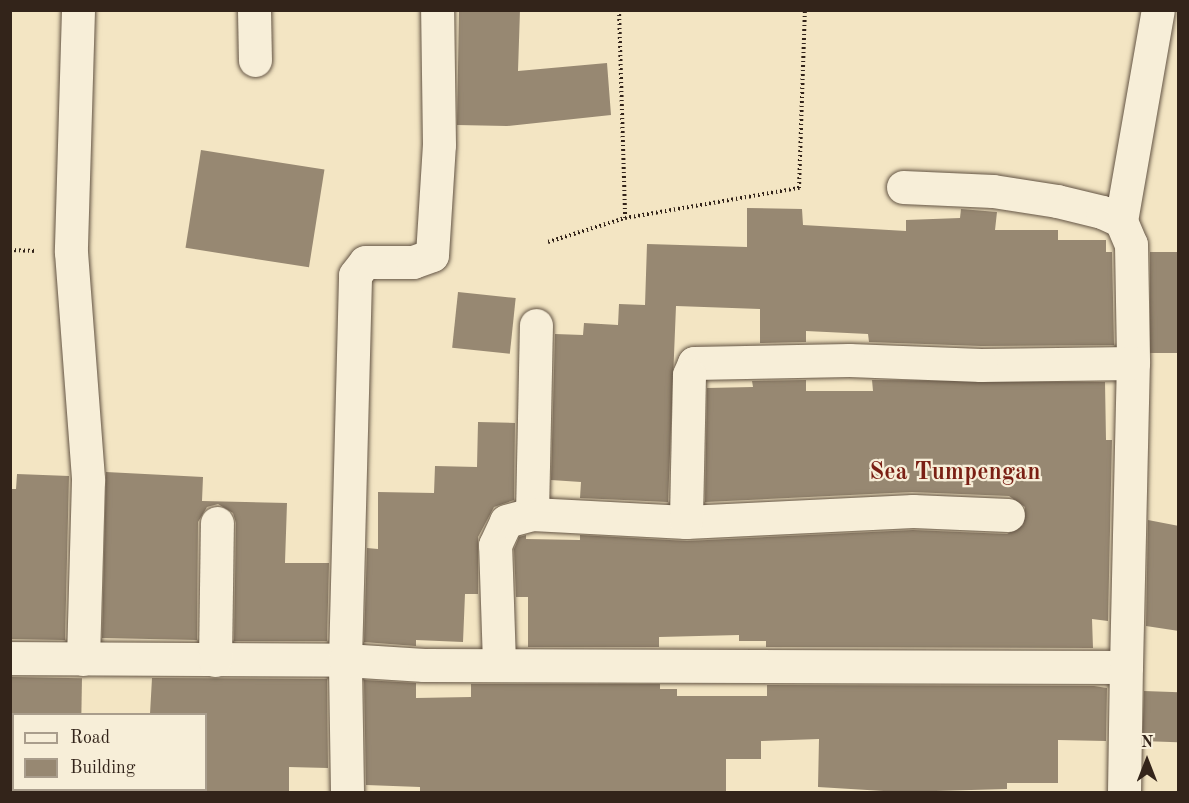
<!DOCTYPE html>
<html>
<head>
<meta charset="utf-8">
<style>
  body { margin:0 }
  #map { position:relative; width:1189px; height:803px; overflow:hidden; background:#f3e5c3; font-family:"Old Standard TT",serif }
  div>[style] { position:absolute }
  .building>* { inset:0; background:#978872; transform-origin:0 0 }
  .path>* { height:4px; margin-top:-2px; transform-origin:0; background:repeating-linear-gradient(90deg,#33241a 0 1.5px,transparent 0 4.5px) }
  .roads { filter:drop-shadow(0 0 2px #635444) drop-shadow(0 0 2px #635444) }
  .minor>* { height:33px; margin:-16.5px; padding:0 16.5px; transform-origin:16.5px; border-radius:16.5px; background:#f7eed8 }
  span { translate:-50% -50%; white-space:nowrap; text-align:center; line-height:1.15; -webkit-text-stroke:4.5px #f7eed8; paint-order:stroke }
  .quarter-label { font-size:24px; color:#7a1f14; font-weight:700 }
  .frame { position:absolute; inset:0; border:12px solid #33241a; pointer-events:none }
  .legend { position:absolute; left:12px; top:713px; width:195px; height:78px; box-sizing:border-box; background:#f7eed8; border:2px solid #a99d8c; margin:0; padding:8px 10px; list-style:none; font-size:18px; color:#33241a }
  .legend li { display:flex; align-items:center; gap:12px; height:30px }
  .legend b { width:30px; border:2px solid #a99d8c }
  .north { position:absolute; left:1117px; top:731px; width:60px; height:60px; -webkit-text-stroke:4px #f7eed8; paint-order:stroke; rotate:0deg; font-size:16px; font-weight:700; line-height:24px; text-align:center; color:#33241a }
  .north::after { content:''; display:block; margin:auto; width:21px; height:27px; background:#33241a; clip-path:polygon(50% 0,100% 100%,50% 72%,0 100%) }
</style>
</head>
<body>
<div id="map">
  <div class="building">
    <div style="clip-path:polygon(459px 10px,520px 10px,518px 71px,607px 63px,611px 115px,507px 126px,457px 125px)"></div>
    <div style="left:201px;top:150px;width:125px;height:99px;rotate:9deg"></div>
    <div style="clip-path:polygon(747px 208px,802px 209px,803px 225px,906px 231px,906px 220px,960px 218px,961px 209px,997px 212px,995px 230px,1058px 230px,1058px 240px,1106px 240px,1106px 252px,1112px 252px,1114px 345px,981px 346px,869px 342px,868px 334px,806px 331px,806px 342px,760px 343px,760px 309px,676px 306px,668px 502px,580px 498px,581px 482px,551px 480px,555px 334px,583px 335px,584px 323px,618px 325px,619px 304px,645px 305px,647px 244px,747px 247px)"></div>
    <div style="left:1150px;top:252px;width:29px;height:101px"></div>
    <div style="left:458px;top:292px;width:58px;height:56px;rotate:6deg"></div>
    <div style="clip-path:polygon(806px 380px,806px 391px,873px 391px,872px 380px,1105px 382px,1106px 440px,1112px 440px,1108px 621px,1092px 619px,1093px 648px,766px 647px,766px 641px,739px 641px,739px 635px,659px 637px,659px 647px,528px 647px,528px 597px,516px 597px,514px 549px,519px 537px,526px 535px,526px 539px,580px 540px,580px 535px,687px 541px,913px 530px,1007px 534px,1023px 525px,1025px 507px,1009px 496px,912px 492px,705px 502px,707px 388px,753px 387px,752px 381px)"></div>
    <div style="clip-path:polygon(478px 422px,515px 423px,514px 500px,494px 507px,478px 537px,478px 594px,465px 594px,463px 642px,416px 640px,416px 646px,364px 642px,367px 548px,378px 549px,378px 492px,434px 493px,435px 466px,477px 467px)"></div>
    <div style="clip-path:polygon(106px 472px,203px 477px,202px 501px,287px 503px,285px 563px,329px 563px,327px 641px,234px 641px,236px 523px,233px 513px,218px 504px,207px 507px,198px 522px,197px 640px,102px 638px)"></div>
    <div style="clip-path:polygon(17px 474px,69px 476px,65px 640px,10px 639px,10px 489px,16px 489px)"></div>
    <div style="clip-path:polygon(1148px 520px,1179px 526px,1179px 631px,1146px 626px)"></div>
    <div style="left:10px;top:677px;width:72px;height:37px;rotate:1deg"></div>
    <div style="clip-path:polygon(152px 678px,327px 679px,328px 768px,289px 767px,289px 792px,206px 792px,206px 714px,150px 714px)"></div>
    <div style="clip-path:polygon(364px 680px,416px 683px,416px 698px,471px 697px,471px 684px,660px 684px,660px 689px,677px 689px,677px 696px,767px 696px,767px 685px,1094px 686px,1107px 688px,1106px 741px,1058px 740px,1058px 783px,1007px 783px,1007px 789px,900px 792px,818px 787px,819px 739px,761px 741px,761px 759px,726px 759px,726px 792px,420px 792px,420px 787px,366px 785px)"></div>
    <div style="left:1144px;top:691px;width:35px;height:50px;rotate:2deg"></div>
  </div>
  <div class="path">
    <div style="left:619px;top:10px;width:208px;rotate:88.3deg"></div>
    <div style="left:548px;top:242px;width:81px;rotate:-17.3deg"></div>
    <div style="left:625px;top:218px;width:177px;rotate:-9.8deg"></div>
    <div style="left:799px;top:188px;width:178px;rotate:-88.1deg"></div>
    <div style="left:10px;top:250px;width:27px;rotate:2deg"></div>
  </div>
  <div class="roads">
    <div class="minor">
      <div style="left:78px;top:10px;width:242px;rotate:91.7deg"></div>
      <div style="left:71px;top:252px;width:229px;rotate:85.7deg"></div>
      <div style="left:88px;top:480px;width:179px;rotate:91.6deg"></div>
      <div style="left:254px;top:10px;width:50px;rotate:88.9deg"></div>
      <div style="left:903px;top:187px;width:90px;rotate:2.5deg"></div>
      <div style="left:993px;top:191px;width:65px;rotate:8.9deg"></div>
      <div style="left:1057px;top:201px;width:46px;rotate:13.7deg"></div>
      <div style="left:1102px;top:212px;width:21px;rotate:25deg"></div>
      <div style="left:1121px;top:221px;width:25px;rotate:67deg"></div>
      <div style="left:1131px;top:244px;width:119px;rotate:89deg"></div>
      <div style="left:1121px;top:221px;width:214px;rotate:-80.1deg"></div>
      <div style="left:532px;top:514px;width:189px;rotate:-88.8deg"></div>
      <div style="left:10px;top:658px;width:335px;rotate:0.3deg"></div>
      <div style="left:345px;top:660px;width:385px;rotate:-88.5deg"></div>
      <div style="left:355px;top:275px;width:16px;rotate:-52deg"></div>
      <div style="left:365px;top:262px;width:48px"></div>
      <div style="left:413px;top:262px;width:20px;rotate:-20deg"></div>
      <div style="left:432px;top:255px;width:110px;rotate:-86.4deg"></div>
      <div style="left:439px;top:145px;width:135px;rotate:-90.8deg"></div>
      <div style="left:215px;top:660px;width:137px;rotate:-89.2deg"></div>
      <div style="left:499px;top:663px;width:118px;rotate:-91.9deg"></div>
      <div style="left:495px;top:545px;width:26px;rotate:-65deg"></div>
      <div style="left:506px;top:521px;width:27px;rotate:-15deg"></div>
      <div style="left:532px;top:514px;width:154px;rotate:3deg"></div>
      <div style="left:686px;top:522px;width:227px;rotate:-2.8deg"></div>
      <div style="left:913px;top:511px;width:95px;rotate:2.4deg"></div>
      <div style="left:347px;top:792px;width:132px;rotate:-90.9deg"></div>
      <div style="left:345px;top:660px;width:79px;rotate:3.6deg"></div>
      <div style="left:424px;top:665px;width:702px;rotate:0.16deg"></div>
      <div style="left:1126px;top:667px;width:304px;rotate:-88.7deg"></div>
      <div style="left:1133px;top:363px;width:152px;rotate:179.2deg"></div>
      <div style="left:981px;top:365px;width:132px;rotate:-177.8deg"></div>
      <div style="left:849px;top:360px;width:155px;rotate:178.9deg"></div>
      <div style="left:694px;top:363px;width:13px;rotate:113deg"></div>
      <div style="left:689px;top:375px;width:147px;rotate:91.2deg"></div>
      <div style="left:1124px;top:792px;width:125px;rotate:-89.1deg"></div>
    </div>
  </div>
  <div class="quarter-label">
    <span style="left:955px;top:474px">Sea Tumpengan</span>
  </div>
  <div class="frame"></div>
  <ul class="legend">
  <li><b style="height:8px;background:#f7eed8"></b>Road</li>
  <li><b style="height:16px;background:#978872"></b>Building</li>
  </ul>
  <div class="north">N</div>
</div>
</body>
</html>
